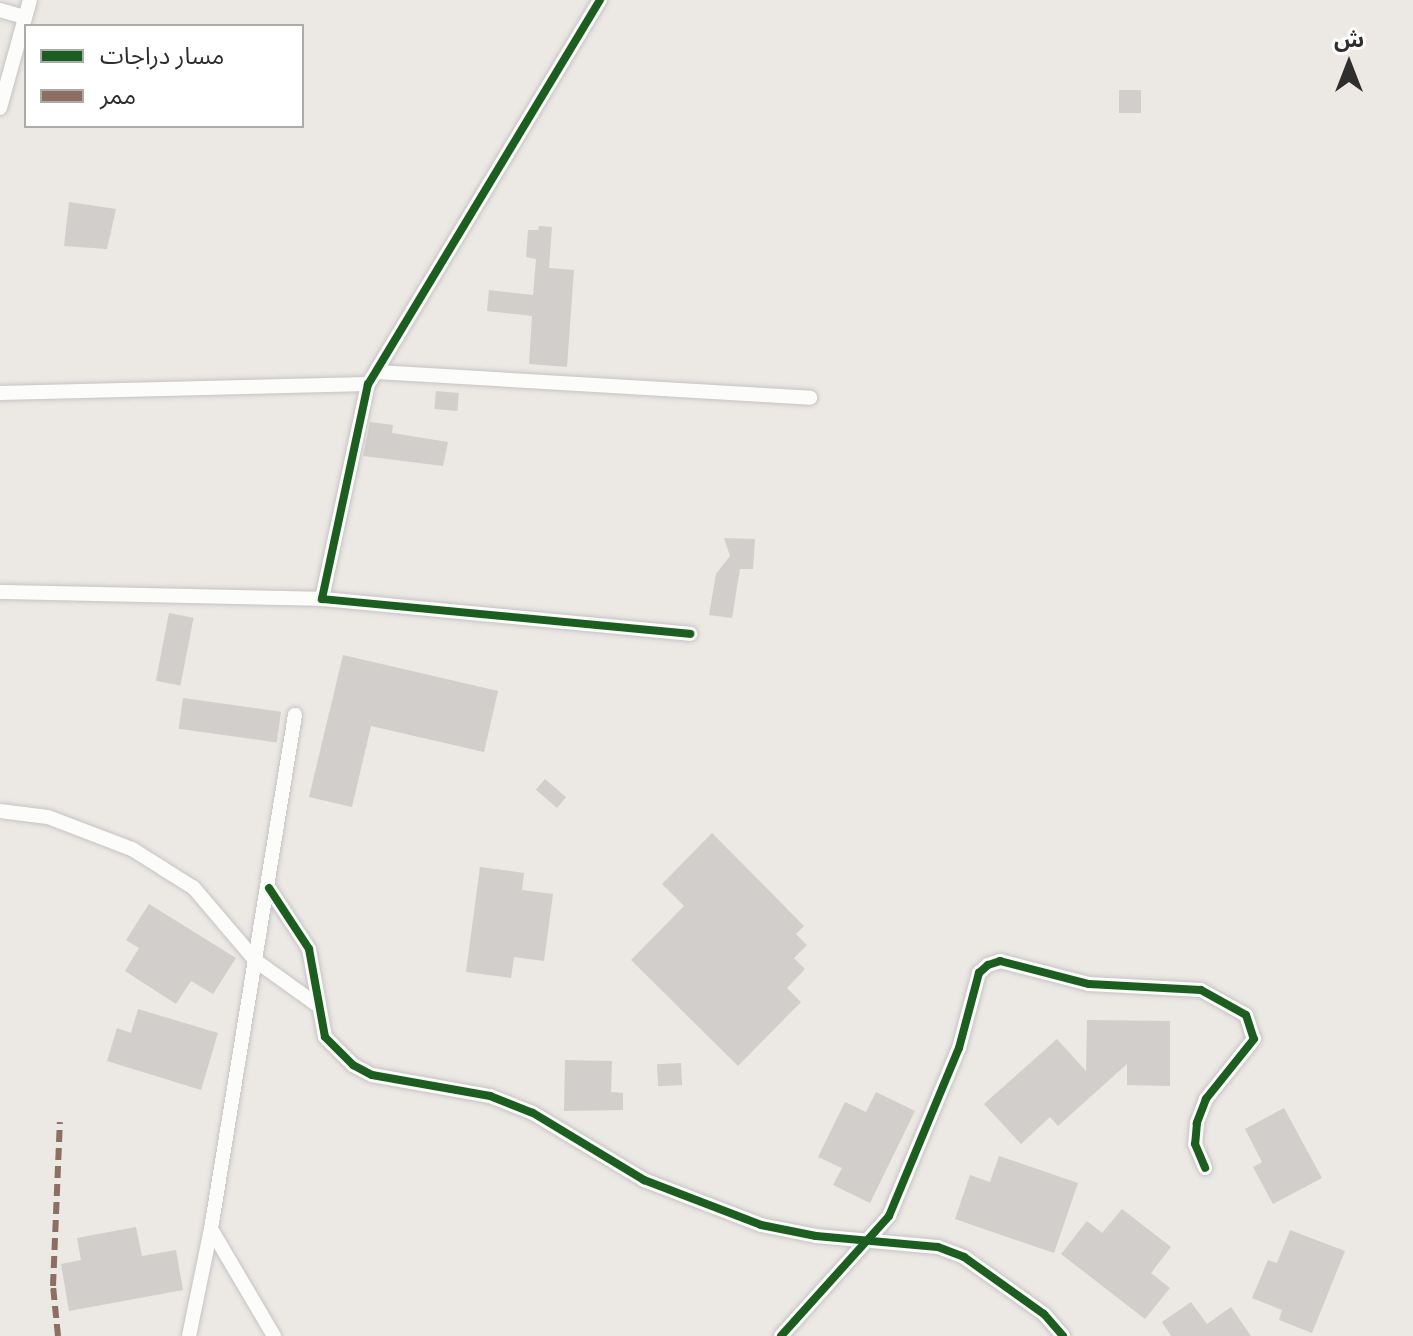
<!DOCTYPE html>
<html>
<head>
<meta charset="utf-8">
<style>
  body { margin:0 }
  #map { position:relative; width:1413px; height:1336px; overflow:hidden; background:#ece8e4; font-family:Signika,"Noto Sans Arabic",sans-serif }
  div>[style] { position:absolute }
  .building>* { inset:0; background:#d1cecb; transform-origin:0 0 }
  .roads { filter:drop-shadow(0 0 2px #c5c4c5) drop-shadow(0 0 2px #c5c4c5) }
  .street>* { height:14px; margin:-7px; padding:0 7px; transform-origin:7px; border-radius:7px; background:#fcfcfb }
  .quiet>* { height:6px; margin-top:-3px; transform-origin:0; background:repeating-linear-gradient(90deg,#8d6e63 0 12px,transparent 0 18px) }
  .cycleway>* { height:8px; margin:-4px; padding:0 4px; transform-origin:4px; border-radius:4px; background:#1b5e20 }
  span { translate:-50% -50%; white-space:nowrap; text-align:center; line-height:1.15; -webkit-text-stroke:8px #fff; paint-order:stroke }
  .legend { position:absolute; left:24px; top:24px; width:280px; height:104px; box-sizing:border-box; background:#fff; border:2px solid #ababab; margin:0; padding:10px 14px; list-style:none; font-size:24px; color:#2e2e2e }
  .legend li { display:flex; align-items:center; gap:16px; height:40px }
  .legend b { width:40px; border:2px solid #ababab }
  .north { position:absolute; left:1309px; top:24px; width:80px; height:80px; -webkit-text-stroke:6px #fff; paint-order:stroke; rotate:0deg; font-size:22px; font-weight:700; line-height:32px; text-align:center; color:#2e2e2e }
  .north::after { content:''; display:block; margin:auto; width:28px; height:36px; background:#2e2e2e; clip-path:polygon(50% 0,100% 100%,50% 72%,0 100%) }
</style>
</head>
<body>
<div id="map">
  <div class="building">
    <div style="left:1119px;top:90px;width:22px;height:23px"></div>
    <div style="clip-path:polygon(69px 202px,116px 209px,107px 249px,64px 246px)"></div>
    <div style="clip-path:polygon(539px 226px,552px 227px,549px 268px,574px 270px,567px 367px,529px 364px,532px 316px,487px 311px,489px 290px,533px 295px,536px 259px,526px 257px,528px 230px,538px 230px)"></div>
    <div style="left:436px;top:391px;width:23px;height:18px;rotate:5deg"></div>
    <div style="clip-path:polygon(370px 422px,393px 425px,392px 433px,448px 442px,443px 466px,363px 456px)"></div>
    <div style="clip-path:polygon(724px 538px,755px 539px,753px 569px,740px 569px,732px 618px,709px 615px,716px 574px,730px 556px)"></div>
    <div style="left:169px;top:613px;width:25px;height:69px;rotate:11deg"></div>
    <div style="clip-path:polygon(343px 655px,498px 691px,484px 752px,371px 726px,352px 807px,309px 797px)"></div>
    <div style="left:183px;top:698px;width:99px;height:31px;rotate:8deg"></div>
    <div style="left:545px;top:779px;width:28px;height:14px;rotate:41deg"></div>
    <div style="clip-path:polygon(712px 833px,804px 926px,796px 934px,807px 945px,794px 958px,805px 969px,787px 988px,801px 1002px,738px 1066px,631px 960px,684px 906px,662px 884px)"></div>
    <div style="clip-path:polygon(480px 867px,524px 873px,522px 890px,553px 894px,544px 961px,514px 957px,511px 978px,466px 972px)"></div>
    <div style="clip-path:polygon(149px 904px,236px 958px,213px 994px,191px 981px,176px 1004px,125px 971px,139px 948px,126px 940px)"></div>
    <div style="clip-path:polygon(138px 1009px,218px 1033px,201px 1090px,107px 1061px,117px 1028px,131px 1033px)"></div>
    <div style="clip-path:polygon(1087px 1020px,1170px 1021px,1170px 1086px,1127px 1085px,1127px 1064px,1058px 1126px,1050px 1117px,1021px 1144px,984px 1104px,1057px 1039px,1086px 1071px)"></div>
    <div style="clip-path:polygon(565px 1060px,612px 1061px,611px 1092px,623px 1093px,623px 1110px,564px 1111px)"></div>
    <div style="left:681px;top:1063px;width:22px;height:24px;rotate:87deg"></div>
    <div style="clip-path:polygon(876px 1092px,915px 1111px,870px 1203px,833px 1185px,842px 1168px,818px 1157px,845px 1102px,866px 1112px)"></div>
    <div style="clip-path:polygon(1284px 1108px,1322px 1178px,1273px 1204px,1253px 1167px,1262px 1162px,1245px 1129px)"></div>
    <div style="clip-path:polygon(999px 1156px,1078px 1183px,1054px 1253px,955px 1219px,970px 1175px,990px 1182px)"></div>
    <div style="clip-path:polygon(1122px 1209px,1171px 1247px,1151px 1273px,1170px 1288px,1145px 1319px,1061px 1254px,1087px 1221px,1102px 1233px)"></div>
    <div style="clip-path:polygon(136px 1227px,142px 1256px,176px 1250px,183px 1290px,69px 1311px,61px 1264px,81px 1260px,77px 1238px)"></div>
    <div style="clip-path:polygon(1290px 1230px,1345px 1251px,1312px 1333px,1279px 1320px,1282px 1310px,1252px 1298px,1268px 1260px,1277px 1263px)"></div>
    <div style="clip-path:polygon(1191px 1302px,1207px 1324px,1231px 1307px,1251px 1336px,1171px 1336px,1162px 1322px)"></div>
  </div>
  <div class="roads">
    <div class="street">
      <div style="left:600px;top:0;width:449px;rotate:121.1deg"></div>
      <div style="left:368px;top:384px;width:220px;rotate:102.1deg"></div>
      <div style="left:322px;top:599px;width:370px;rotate:5.4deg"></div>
      <div style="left:0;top:10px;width:26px;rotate:16deg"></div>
      <div style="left:0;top:108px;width:112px;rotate:-74.5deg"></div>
      <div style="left:377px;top:372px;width:434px;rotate:3.4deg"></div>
      <div style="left:0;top:393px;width:368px;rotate:-1.4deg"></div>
      <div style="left:0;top:592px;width:322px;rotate:1.2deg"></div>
      <div style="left:0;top:811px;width:48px;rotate:7.1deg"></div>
      <div style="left:48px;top:817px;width:90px;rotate:20.9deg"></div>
      <div style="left:132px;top:849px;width:36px;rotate:32deg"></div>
      <div style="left:162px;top:868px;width:36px;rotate:32deg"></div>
      <div style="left:193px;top:887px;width:97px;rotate:49.6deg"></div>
      <div style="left:256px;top:961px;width:74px;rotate:35.6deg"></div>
      <div style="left:269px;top:888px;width:73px;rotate:56.7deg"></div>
      <div style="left:309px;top:949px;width:89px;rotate:79.7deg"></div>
      <div style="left:325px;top:1037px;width:40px;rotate:45deg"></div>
      <div style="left:353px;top:1065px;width:21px;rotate:28deg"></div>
      <div style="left:372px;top:1075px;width:120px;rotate:10.1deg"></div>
      <div style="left:490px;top:1096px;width:46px;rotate:21.6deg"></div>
      <div style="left:533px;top:1113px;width:130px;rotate:31.1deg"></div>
      <div style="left:644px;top:1180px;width:125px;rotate:21deg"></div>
      <div style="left:761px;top:1225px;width:56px;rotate:11.3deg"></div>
      <div style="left:816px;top:1236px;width:122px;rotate:5.2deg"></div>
      <div style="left:938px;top:1247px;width:28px;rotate:21deg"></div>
      <div style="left:964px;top:1257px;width:98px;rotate:35.5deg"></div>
      <div style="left:1044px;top:1314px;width:29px;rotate:49deg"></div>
      <div style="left:189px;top:1336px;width:109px;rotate:-78.4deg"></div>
      <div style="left:274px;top:1336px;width:124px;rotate:-120.5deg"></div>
      <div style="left:211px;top:1229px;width:521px;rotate:-80.72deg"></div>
      <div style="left:781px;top:1336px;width:161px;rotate:-48deg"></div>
      <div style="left:889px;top:1216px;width:182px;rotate:-67.4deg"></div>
      <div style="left:959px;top:1048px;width:78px;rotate:-75.1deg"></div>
      <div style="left:979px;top:973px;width:12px;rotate:-42deg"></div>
      <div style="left:988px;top:965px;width:13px;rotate:-18deg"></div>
      <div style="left:1000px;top:961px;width:92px;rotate:14.5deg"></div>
      <div style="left:1089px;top:984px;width:112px;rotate:3.1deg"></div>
      <div style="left:1201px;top:990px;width:51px;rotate:29.1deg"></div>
      <div style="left:1246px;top:1015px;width:25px;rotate:72deg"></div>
      <div style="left:1254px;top:1039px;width:77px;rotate:128.7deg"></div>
      <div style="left:1206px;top:1099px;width:26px;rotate:111deg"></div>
      <div style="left:1197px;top:1123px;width:21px;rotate:95deg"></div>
      <div style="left:1195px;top:1144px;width:26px;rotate:67deg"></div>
    </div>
  </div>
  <div class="quiet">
    <div style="left:58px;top:1336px;width:50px;rotate:-95.7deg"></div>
    <div style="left:53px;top:1286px;width:164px;rotate:-87.6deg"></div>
  </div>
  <div class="cycleway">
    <div style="left:600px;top:0;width:449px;rotate:121.1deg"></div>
    <div style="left:368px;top:384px;width:220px;rotate:102.1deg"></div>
    <div style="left:322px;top:599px;width:370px;rotate:5.4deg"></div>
    <div style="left:269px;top:888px;width:73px;rotate:56.7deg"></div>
    <div style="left:309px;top:949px;width:89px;rotate:79.7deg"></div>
    <div style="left:325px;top:1037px;width:40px;rotate:45deg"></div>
    <div style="left:353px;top:1065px;width:21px;rotate:28deg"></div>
    <div style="left:372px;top:1075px;width:120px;rotate:10.1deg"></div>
    <div style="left:490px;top:1096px;width:46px;rotate:21.6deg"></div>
    <div style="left:533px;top:1113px;width:130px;rotate:31.1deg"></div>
    <div style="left:644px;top:1180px;width:125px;rotate:21deg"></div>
    <div style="left:761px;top:1225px;width:56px;rotate:11.3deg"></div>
    <div style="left:816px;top:1236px;width:122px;rotate:5.2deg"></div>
    <div style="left:938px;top:1247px;width:28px;rotate:21deg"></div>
    <div style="left:964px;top:1257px;width:98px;rotate:35.5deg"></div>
    <div style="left:1044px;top:1314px;width:29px;rotate:49deg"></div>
    <div style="left:781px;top:1336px;width:161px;rotate:-48deg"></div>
    <div style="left:889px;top:1216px;width:182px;rotate:-67.4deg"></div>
    <div style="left:959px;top:1048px;width:78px;rotate:-75.1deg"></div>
    <div style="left:979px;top:973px;width:12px;rotate:-42deg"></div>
    <div style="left:988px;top:965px;width:13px;rotate:-18deg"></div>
    <div style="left:1000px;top:961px;width:92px;rotate:14.5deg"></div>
    <div style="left:1089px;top:984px;width:112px;rotate:3.1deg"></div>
    <div style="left:1201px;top:990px;width:51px;rotate:29.1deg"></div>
    <div style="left:1246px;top:1015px;width:25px;rotate:72deg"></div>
    <div style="left:1254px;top:1039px;width:77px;rotate:128.7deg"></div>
    <div style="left:1206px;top:1099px;width:26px;rotate:111deg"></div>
    <div style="left:1197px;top:1123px;width:21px;rotate:95deg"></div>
    <div style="left:1195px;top:1144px;width:26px;rotate:67deg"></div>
  </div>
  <ul class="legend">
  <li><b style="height:10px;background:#1b5e20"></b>مسار دراجات</li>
  <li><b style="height:10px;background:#8d6e63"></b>ممر</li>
  </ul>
  <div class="north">ش</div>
</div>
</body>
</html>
